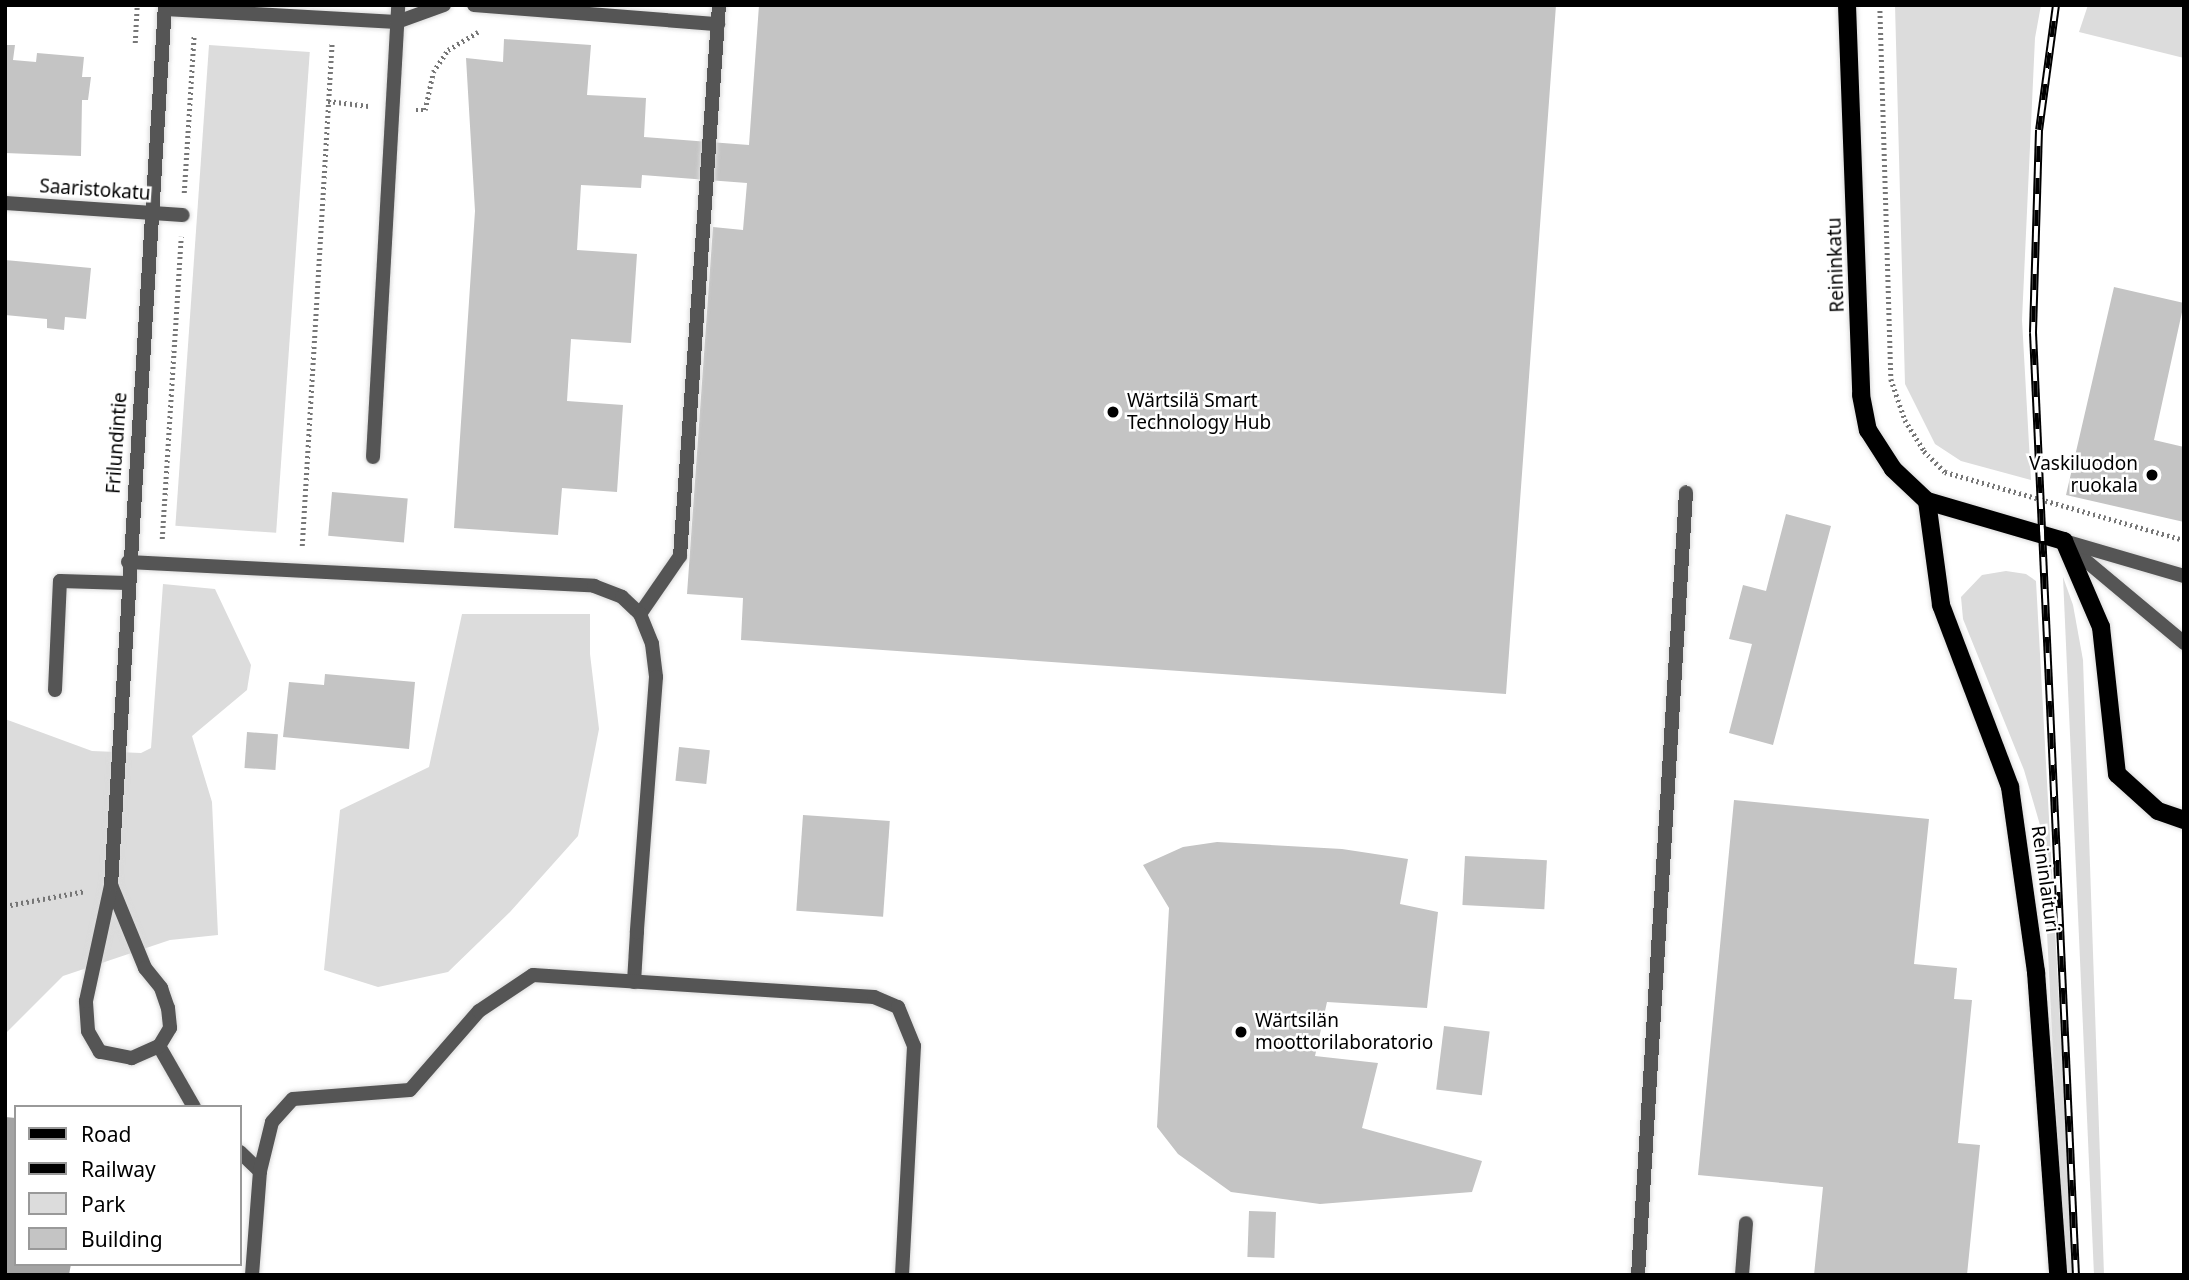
<!DOCTYPE html>
<html>
<head>
<meta charset="utf-8">
<style>
  body { margin:0 }
  #map { position:relative; width:2189px; height:1280px; overflow:hidden; background:#fff; font-family:"Noto Sans",sans-serif }
  div>[style] { position:absolute }
  .green>* { inset:0; background:#dcdcdc; transform-origin:0 0 }
  .water>* { inset:0; background:#a3a3a3 }
  .building>* { inset:0; background:#c4c4c4; transform-origin:0 0 }
  .path>* { height:4.5px; margin-top:-2.25px; transform-origin:0; background:repeating-linear-gradient(90deg,#777 0 2px,transparent 0 5.5px) }
  .roads { filter:drop-shadow(0 0 2px #dbdbdb) drop-shadow(0 0 2px #dbdbdb) }
  .lane>* { height:14px; margin:-7px; padding:0 7px; transform-origin:7px; border-radius:7px; background:#555 }
  .street>* { height:14px; margin:-7px; padding:0 7px; transform-origin:7px; border-radius:7px; background:#555 }
  .primary>* { height:18px; margin:-9px; padding:0 9px; transform-origin:9px; border-radius:9px; background:#000 }
  .rail>* { height:8px; margin-top:-4px; transform-origin:0; background:repeating-linear-gradient(90deg,#fff 0 16px,#000 0 32px); box-sizing:border-box; border-block:2px solid #000 }
  .dots>* { width:19px; height:19px; translate:-50% -50%; box-sizing:border-box; border:4px solid #fff; border-radius:50% }
  span { translate:-50% -50%; white-space:nowrap; text-align:center; line-height:1.15; -webkit-text-stroke:5px #fff; paint-order:stroke }
  .street-label { font-size:19px; color:#000 }
  .poi-label { font-size:19px; color:#000 }
  .left { translate:0 -50%; text-align:left }
  .right { translate:-100% -50%; text-align:right }
  .frame { position:absolute; inset:0; border:7px solid #000; pointer-events:none }
  .legend { position:absolute; left:14px; top:1105px; width:228px; height:161px; box-sizing:border-box; background:#fff; border:2px solid #999; margin:0; padding:9px 12px; list-style:none; font-size:21px; color:#000 }
  .legend li { display:flex; align-items:center; gap:14px; height:35px }
  .legend b { width:35px; border:2px solid #999 }
</style>
</head>
<body>
<div id="map">
  <div class="green">
    <div style="clip-path:polygon(1895px 5px,2041px 5px,2035px 38px,2022px 320px,2031px 480px,1961px 461px,1935px 444px,1905px 384px)"></div>
    <div style="clip-path:polygon(2088px 5px,2184px 5px,2184px 58px,2079px 32px)"></div>
    <div style="left:209px;top:45px;width:101px;height:482px;rotate:4deg"></div>
    <div style="clip-path:polygon(2006px 571px,2026px 574px,2036px 581px,2074px 1275px,2064px 1275px,2042px 832px,2024px 770px,1963px 619px,1961px 597px,1982px 575px)"></div>
    <div style="clip-path:polygon(2063px 577px,2073px 605px,2083px 660px,2104px 1275px,2094px 1275px)"></div>
    <div style="clip-path:polygon(163px 584px,215px 589px,251px 665px,247px 690px,192px 736px,212px 802px,218px 935px,170px 940px,63px 976px,5px 1034px,5px 719px,92px 751px,141px 753px,151px 748px)"></div>
    <div style="clip-path:polygon(462px 614px,590px 614px,590px 654px,599px 729px,578px 836px,510px 912px,448px 972px,378px 987px,324px 970px,340px 810px,429px 767px)"></div>
  </div>
  <div class="water">
    <div style="clip-path:polygon(5px 1117px,16px 1118px,16px 1264px,71px 1264px,69px 1275px,5px 1275px)"></div>
  </div>
  <div class="building">
    <div style="clip-path:polygon(759px 5px,1556px 5px,1506px 694px,741px 640px,743px 598px,687px 594px,713px 227px,743px 230px,747px 183px,642px 175px,641px 188px,581px 185px,577px 250px,637px 254px,631px 343px,571px 339px,567px 401px,623px 405px,617px 492px,562px 488px,558px 535px,454px 528px,475px 211px,466px 58px,503px 62px,504px 39px,591px 45px,587px 95px,646px 98px,644px 137px,749px 145px)"></div>
    <div style="clip-path:polygon(5px 45px,15px 45px,13px 60px,36px 62px,37px 53px,84px 57px,82px 77px,91px 77px,88px 100px,82px 100px,81px 156px,5px 153px)"></div>
    <div style="clip-path:polygon(5px 260px,91px 268px,86px 319px,65px 317px,64px 330px,47px 328px,47px 319px,5px 315px)"></div>
    <div style="clip-path:polygon(2114px 287px,2184px 303px,2154px 440px,2184px 447px,2184px 522px,2066px 495px)"></div>
    <div style="left:332px;top:492px;width:76px;height:44px;rotate:5deg"></div>
    <div style="clip-path:polygon(1786px 514px,1831px 526px,1773px 745px,1729px 733px,1752px 644px,1729px 639px,1743px 585px,1766px 591px)"></div>
    <div style="clip-path:polygon(325px 674px,415px 682px,409px 749px,283px 737px,289px 682px,324px 685px)"></div>
    <div style="left:247px;top:732px;width:31px;height:36px;rotate:4deg"></div>
    <div style="left:679px;top:747px;width:31px;height:34px;rotate:6deg"></div>
    <div style="clip-path:polygon(1734px 800px,1929px 819px,1914px 964px,1957px 968px,1954px 999px,1972px 1000px,1958px 1143px,1980px 1145px,1967px 1275px,1814px 1275px,1823px 1187px,1698px 1175px)"></div>
    <div style="left:803px;top:815px;width:87px;height:96px;rotate:4deg"></div>
    <div style="clip-path:polygon(1217px 842px,1342px 849px,1408px 859px,1400px 904px,1438px 912px,1427px 1008px,1327px 1002px,1315px 1056px,1378px 1063px,1362px 1128px,1482px 1161px,1472px 1192px,1320px 1204px,1231px 1192px,1178px 1154px,1157px 1127px,1169px 908px,1143px 865px,1183px 847px)"></div>
    <div style="left:1465px;top:856px;width:82px;height:49px;rotate:3deg"></div>
    <div style="left:1444px;top:1026px;width:46px;height:64px;rotate:7deg"></div>
    <div style="left:1249px;top:1211px;width:27px;height:46px;rotate:2deg"></div>
  </div>
  <div class="path">
    <div style="left:1880px;top:5px;width:374px;rotate:88.3deg"></div>
    <div style="left:1891px;top:379px;width:43px;rotate:71.1deg"></div>
    <div style="left:1905px;top:420px;width:36px;rotate:58deg"></div>
    <div style="left:1924px;top:451px;width:30px;rotate:45deg"></div>
    <div style="left:1945px;top:472px;width:248px;rotate:15.9deg"></div>
    <div style="left:135px;top:43px;width:38px;rotate:-87deg"></div>
    <div style="left:328px;top:101px;width:41px;rotate:7deg"></div>
    <div style="left:416px;top:110px;width:9px"></div>
    <div style="left:425px;top:110px;width:39px;rotate:-78deg"></div>
    <div style="left:433px;top:72px;width:27px;rotate:-56deg"></div>
    <div style="left:448px;top:50px;width:35px;rotate:-31deg"></div>
    <div style="left:184px;top:193px;width:159px;rotate:-86.4deg"></div>
    <div style="left:162px;top:539px;width:303px;rotate:-86.4deg"></div>
    <div style="left:302px;top:546px;width:506px;rotate:-86.6deg"></div>
    <div style="left:5px;top:906px;width:82px;rotate:-10.5deg"></div>
  </div>
  <div class="roads">
    <div class="lane">
      <div style="left:474px;top:5px;width:245px;rotate:4.5deg"></div>
      <div style="left:165px;top:9px;width:232px;rotate:3.2deg"></div>
      <div style="left:397px;top:22px;width:50px;rotate:-19.9deg"></div>
      <div style="left:373px;top:457px;width:453px;rotate:-86.8deg"></div>
      <div style="left:2067px;top:545px;width:153px;rotate:39.9deg"></div>
      <div style="left:640px;top:614px;width:70px;rotate:-55.4deg"></div>
      <div style="left:680px;top:556px;width:552px;rotate:-85.95deg"></div>
      <div style="left:55px;top:690px;width:109px;rotate:-87.4deg"></div>
      <div style="left:60px;top:581px;width:67px;rotate:1.7deg"></div>
      <div style="left:634px;top:982px;width:50px;rotate:-86.6deg"></div>
      <div style="left:159px;top:1046px;width:70px;rotate:60.2deg"></div>
      <div style="left:240px;top:1152px;width:28px;rotate:44deg"></div>
      <div style="left:252px;top:1275px;width:104px;rotate:-85.6deg"></div>
      <div style="left:260px;top:1171px;width:50px;rotate:-76.2deg"></div>
      <div style="left:272px;top:1122px;width:31px;rotate:-48deg"></div>
      <div style="left:293px;top:1099px;width:117px;rotate:-4.4deg"></div>
      <div style="left:410px;top:1090px;width:105px;rotate:-48.9deg"></div>
      <div style="left:479px;top:1011px;width:65px;rotate:-33.7deg"></div>
      <div style="left:533px;top:975px;width:342px;rotate:3.7deg"></div>
      <div style="left:874px;top:997px;width:26px;rotate:23deg"></div>
      <div style="left:898px;top:1007px;width:42px;rotate:67.7deg"></div>
      <div style="left:914px;top:1046px;width:229px;rotate:93deg"></div>
      <div style="left:1638px;top:1275px;width:784px;rotate:-86.49deg"></div>
      <div style="left:1742px;top:1275px;width:52px;rotate:-85.6deg"></div>
    </div>
    <div class="street">
      <div style="left:5px;top:203px;width:178px;rotate:3.9deg"></div>
      <div style="left:2064px;top:541px;width:125px;rotate:16.3deg"></div>
      <div style="left:128px;top:562px;width:467px;rotate:2.9deg"></div>
      <div style="left:594px;top:586px;width:30px;rotate:21deg"></div>
      <div style="left:622px;top:597px;width:25px;rotate:43deg"></div>
      <div style="left:640px;top:614px;width:32px;rotate:68deg"></div>
      <div style="left:652px;top:644px;width:33px;rotate:83deg"></div>
      <div style="left:656px;top:677px;width:256px;rotate:94.3deg"></div>
      <div style="left:111px;top:885px;width:90px;rotate:67.7deg"></div>
      <div style="left:145px;top:968px;width:26px;rotate:51deg"></div>
      <div style="left:161px;top:988px;width:21px;rotate:71deg"></div>
      <div style="left:168px;top:1008px;width:20px;rotate:84deg"></div>
      <div style="left:170px;top:1028px;width:21px;rotate:121deg"></div>
      <div style="left:159px;top:1046px;width:30px;rotate:156deg"></div>
      <div style="left:132px;top:1058px;width:33px;rotate:-169deg"></div>
      <div style="left:100px;top:1052px;width:24px;rotate:-120deg"></div>
      <div style="left:88px;top:1031px;width:30px;rotate:-94deg"></div>
      <div style="left:86px;top:1001px;width:119px;rotate:-77.8deg"></div>
      <div style="left:111px;top:885px;width:882px;rotate:-86.49deg"></div>
    </div>
    <div class="primary">
      <div style="left:1847px;top:5px;width:390px;rotate:87.9deg"></div>
      <div style="left:1861px;top:395px;width:36px;rotate:79deg"></div>
      <div style="left:1868px;top:430px;width:46px;rotate:57.3deg"></div>
      <div style="left:1893px;top:469px;width:47px;rotate:43.3deg"></div>
      <div style="left:1927px;top:501px;width:143px;rotate:16.3deg"></div>
      <div style="left:2064px;top:541px;width:94px;rotate:66.7deg"></div>
      <div style="left:2101px;top:627px;width:148px;rotate:83.8deg"></div>
      <div style="left:2117px;top:774px;width:55px;rotate:42.1deg"></div>
      <div style="left:2158px;top:811px;width:28px;rotate:19deg"></div>
      <div style="left:1927px;top:501px;width:105px;rotate:82.3deg"></div>
      <div style="left:1941px;top:605px;width:195px;rotate:69.2deg"></div>
      <div style="left:2010px;top:787px;width:187px;rotate:82deg"></div>
      <div style="left:2036px;top:972px;width:304px;rotate:85.8deg"></div>
    </div>
  </div>
  <div class="rail">
    <div style="left:2056px;top:5px;width:126px;rotate:97.7deg"></div>
    <div style="left:2039px;top:130px;width:203px;rotate:91.7deg"></div>
    <div style="left:2033px;top:333px;width:943px;rotate:87.39deg"></div>
  </div>
  <div class="dots">
    <div style="left:1113px;top:412px;background:#000"></div>
    <div style="left:2152px;top:475px;background:#000"></div>
    <div style="left:1241px;top:1032px;background:#000"></div>
  </div>
  <div class="street-label">
    <span style="left:95px;top:190px;rotate:4deg">Saaristokatu</span>
    <span style="left:1836px;top:265px;rotate:-92deg">Reininkatu</span>
    <span style="left:117px;top:443px;rotate:-86deg">Frilundintie</span>
    <span style="left:2045px;top:879px;rotate:82deg">Reininlaituri</span>
  </div>
  <div class="poi-label">
    <span class="left" style="left:1127px;top:412px">Wärtsilä Smart<br>Technology Hub</span>
    <span class="right" style="left:2138px;top:475px">Vaskiluodon<br>ruokala</span>
    <span class="left" style="left:1255px;top:1032px">Wärtsilän<br>moottorilaboratorio</span>
  </div>
  <div class="frame"></div>
  <ul class="legend">
  <li><b style="height:9px;background:#000"></b>Road</li>
  <li><b style="height:9px;background:#000"></b>Railway</li>
  <li><b style="height:19px;background:#dcdcdc"></b>Park</li>
  <li><b style="height:19px;background:#c4c4c4"></b>Building</li>
  </ul>
</div>
</body>
</html>
